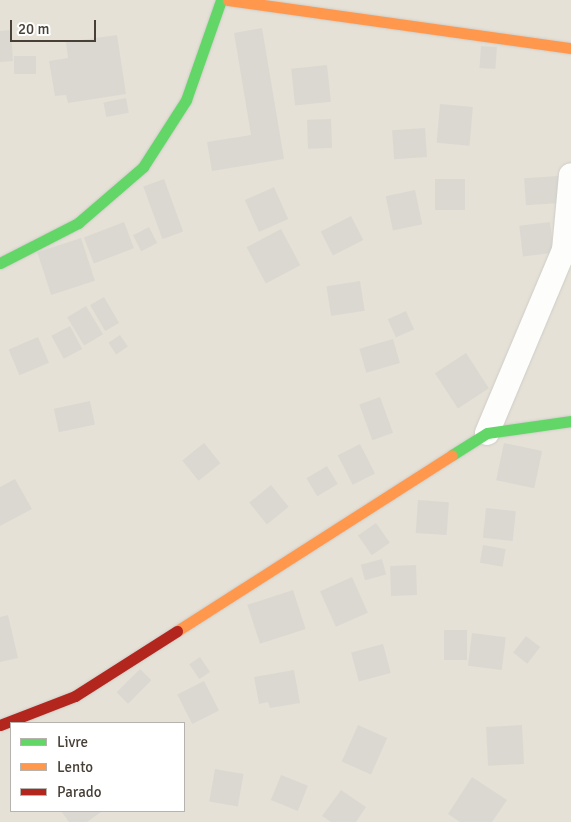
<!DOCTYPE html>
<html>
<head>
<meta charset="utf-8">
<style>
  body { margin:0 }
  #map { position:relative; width:571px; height:822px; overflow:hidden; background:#f1efea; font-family:Signika,sans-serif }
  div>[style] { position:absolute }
  .residential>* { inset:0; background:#e5e1d7 }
  .building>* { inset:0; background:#dbd8d2; transform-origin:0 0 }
  .roads { filter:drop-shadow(0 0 1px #cfcdc7) drop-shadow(0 0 1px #cfcdc7) }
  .street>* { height:24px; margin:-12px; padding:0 12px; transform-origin:12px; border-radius:12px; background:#fdfdfc }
  .fast>* { height:11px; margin:-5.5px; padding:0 5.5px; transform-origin:5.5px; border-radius:5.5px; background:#63d668 }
  .slow>* { height:11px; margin:-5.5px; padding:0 5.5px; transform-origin:5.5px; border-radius:5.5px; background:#ff974d }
  .jam>* { height:11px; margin:-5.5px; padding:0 5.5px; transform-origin:5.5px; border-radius:5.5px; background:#b3261e }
  span { translate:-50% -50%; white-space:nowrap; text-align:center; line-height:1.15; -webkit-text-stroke:5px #fff; paint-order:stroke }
  .legend { position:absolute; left:10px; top:722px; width:175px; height:90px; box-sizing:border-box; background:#fff; border:1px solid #b6b3af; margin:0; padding:6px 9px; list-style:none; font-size:15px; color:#484036 }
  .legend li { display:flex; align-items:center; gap:10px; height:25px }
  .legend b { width:25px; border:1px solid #b6b3af }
  .scale { position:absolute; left:10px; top:20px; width:86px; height:22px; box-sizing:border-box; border:2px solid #484036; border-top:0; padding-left:6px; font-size:15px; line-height:18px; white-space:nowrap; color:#484036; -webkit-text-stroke:4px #fff; paint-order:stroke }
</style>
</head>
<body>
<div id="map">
  <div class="residential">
    <div style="clip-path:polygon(evenodd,0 0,571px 0,571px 822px,0 822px,0 0,11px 723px,184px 723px,184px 811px,11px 811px,11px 723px)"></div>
  </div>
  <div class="building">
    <div style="clip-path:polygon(262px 28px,284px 159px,212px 171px,207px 142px,251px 135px,234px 33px)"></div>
    <div style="clip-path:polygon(11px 30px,13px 61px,0 62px,0 31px)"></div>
    <div style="clip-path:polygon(117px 35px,126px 94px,68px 103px,66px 95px,55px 96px,49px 61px,68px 58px,66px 42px)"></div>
    <div style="left:481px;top:46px;width:16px;height:22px;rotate:4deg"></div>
    <div style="left:14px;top:56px;width:22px;height:18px"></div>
    <div style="left:327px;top:65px;width:37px;height:36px;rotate:84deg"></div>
    <div style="left:126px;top:98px;width:15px;height:23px;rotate:79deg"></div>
    <div style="left:440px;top:104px;width:33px;height:39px;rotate:5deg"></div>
    <div style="left:331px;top:119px;width:29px;height:24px;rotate:88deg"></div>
    <div style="left:425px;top:128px;width:29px;height:33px;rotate:86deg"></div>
    <div style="left:558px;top:176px;width:27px;height:34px;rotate:86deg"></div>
    <div style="left:164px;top:179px;width:56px;height:22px;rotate:70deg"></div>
    <div style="left:435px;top:179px;width:30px;height:31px"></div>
    <div style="left:274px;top:187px;width:35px;height:32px;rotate:66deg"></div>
    <div style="left:415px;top:190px;width:35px;height:30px;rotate:78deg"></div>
    <div style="left:351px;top:216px;width:27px;height:34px;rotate:63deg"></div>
    <div style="left:124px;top:222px;width:28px;height:43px;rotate:69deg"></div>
    <div style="left:550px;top:222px;width:31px;height:31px;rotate:83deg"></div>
    <div style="left:149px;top:227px;width:18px;height:18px;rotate:63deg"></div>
    <div style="left:281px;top:229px;width:41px;height:39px;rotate:62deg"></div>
    <div style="left:81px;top:238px;width:45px;height:46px;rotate:72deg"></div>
    <div style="left:360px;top:281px;width:30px;height:34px;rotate:81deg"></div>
    <div style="left:104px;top:297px;width:30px;height:16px;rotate:60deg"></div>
    <div style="left:86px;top:306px;width:33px;height:22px;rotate:59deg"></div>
    <div style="left:406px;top:311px;width:20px;height:20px;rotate:66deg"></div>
    <div style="left:70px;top:326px;width:26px;height:21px;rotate:62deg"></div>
    <div style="left:120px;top:335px;width:14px;height:14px;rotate:56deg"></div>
    <div style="left:38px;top:337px;width:28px;height:32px;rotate:67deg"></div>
    <div style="left:393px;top:339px;width:25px;height:35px;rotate:74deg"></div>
    <div style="left:466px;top:353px;width:42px;height:37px;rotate:57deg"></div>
    <div style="left:380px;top:397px;width:38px;height:22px;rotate:70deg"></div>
    <div style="left:90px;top:401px;width:24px;height:37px;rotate:78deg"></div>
    <div style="left:204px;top:443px;width:26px;height:28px;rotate:51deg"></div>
    <div style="left:504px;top:443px;width:39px;height:38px;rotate:12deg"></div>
    <div style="left:360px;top:444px;width:33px;height:25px;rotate:63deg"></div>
    <div style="left:327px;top:466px;width:21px;height:24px;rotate:59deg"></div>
    <div style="clip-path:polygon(15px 479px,32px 509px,0 526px,0 487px)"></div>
    <div style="left:271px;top:485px;width:28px;height:28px;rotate:51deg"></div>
    <div style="left:418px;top:500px;width:31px;height:33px;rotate:4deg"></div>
    <div style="left:486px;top:508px;width:30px;height:30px;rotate:6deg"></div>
    <div style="left:376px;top:523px;width:24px;height:22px;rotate:55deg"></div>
    <div style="left:483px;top:545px;width:23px;height:18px;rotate:10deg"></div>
    <div style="left:382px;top:559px;width:16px;height:22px;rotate:75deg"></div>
    <div style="left:416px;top:565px;width:30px;height:26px;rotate:88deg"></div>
    <div style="left:352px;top:577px;width:39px;height:35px;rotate:66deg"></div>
    <div style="left:293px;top:590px;width:41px;height:48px;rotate:72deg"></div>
    <div style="clip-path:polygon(8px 615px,18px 658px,0 662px,0 617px)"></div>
    <div style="left:444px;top:630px;width:23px;height:30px"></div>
    <div style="left:472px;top:633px;width:34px;height:33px;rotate:7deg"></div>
    <div style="left:526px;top:636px;width:18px;height:21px;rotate:38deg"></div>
    <div style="left:383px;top:644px;width:30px;height:33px;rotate:75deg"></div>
    <div style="left:200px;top:657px;width:18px;height:13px;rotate:56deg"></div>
    <div style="left:140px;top:669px;width:16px;height:33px;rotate:45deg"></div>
    <div style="clip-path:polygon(294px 670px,300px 703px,270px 708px,268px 702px,259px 704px,254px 677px)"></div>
    <div style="left:204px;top:681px;width:33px;height:30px;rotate:63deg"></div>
    <div style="left:358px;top:725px;width:32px;height:40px;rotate:24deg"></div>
    <div style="left:522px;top:725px;width:39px;height:36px;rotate:87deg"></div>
    <div style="left:215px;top:769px;width:29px;height:33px;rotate:10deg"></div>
    <div style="left:281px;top:775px;width:29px;height:27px;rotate:22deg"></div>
    <div style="clip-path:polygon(472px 777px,507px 800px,492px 822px,460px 822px,448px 814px)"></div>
    <div style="clip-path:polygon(341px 790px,366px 807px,356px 822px,331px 822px,322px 816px)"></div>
    <div style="clip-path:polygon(61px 811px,100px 811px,101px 812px,87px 822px,69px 822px)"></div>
  </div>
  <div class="roads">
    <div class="street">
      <div style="left:487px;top:433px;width:199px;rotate:-67.2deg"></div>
      <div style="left:564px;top:250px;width:75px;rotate:-84.7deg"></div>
    </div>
    <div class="fast">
      <div style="left:0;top:263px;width:88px;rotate:-27.1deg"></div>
      <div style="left:78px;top:223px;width:86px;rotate:-40.7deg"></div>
      <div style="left:143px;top:167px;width:80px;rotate:-57.3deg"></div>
      <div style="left:186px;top:100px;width:106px;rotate:-70.7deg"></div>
      <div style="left:452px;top:455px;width:41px;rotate:-32.2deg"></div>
      <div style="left:487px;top:433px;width:85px;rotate:-8.1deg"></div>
    </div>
    <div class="slow">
      <div style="left:228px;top:0;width:346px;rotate:8deg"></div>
      <div style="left:177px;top:631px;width:326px;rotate:-32.6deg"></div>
    </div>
    <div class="jam">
      <div style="left:0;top:725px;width:80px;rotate:-21.1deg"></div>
      <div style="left:75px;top:696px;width:121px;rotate:-32.5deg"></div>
    </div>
  </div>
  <ul class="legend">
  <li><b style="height:6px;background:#63d668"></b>Livre</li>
  <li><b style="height:6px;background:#ff974d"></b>Lento</li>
  <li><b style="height:6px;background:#b3261e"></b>Parado</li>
  </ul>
  <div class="scale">20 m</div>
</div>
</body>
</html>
